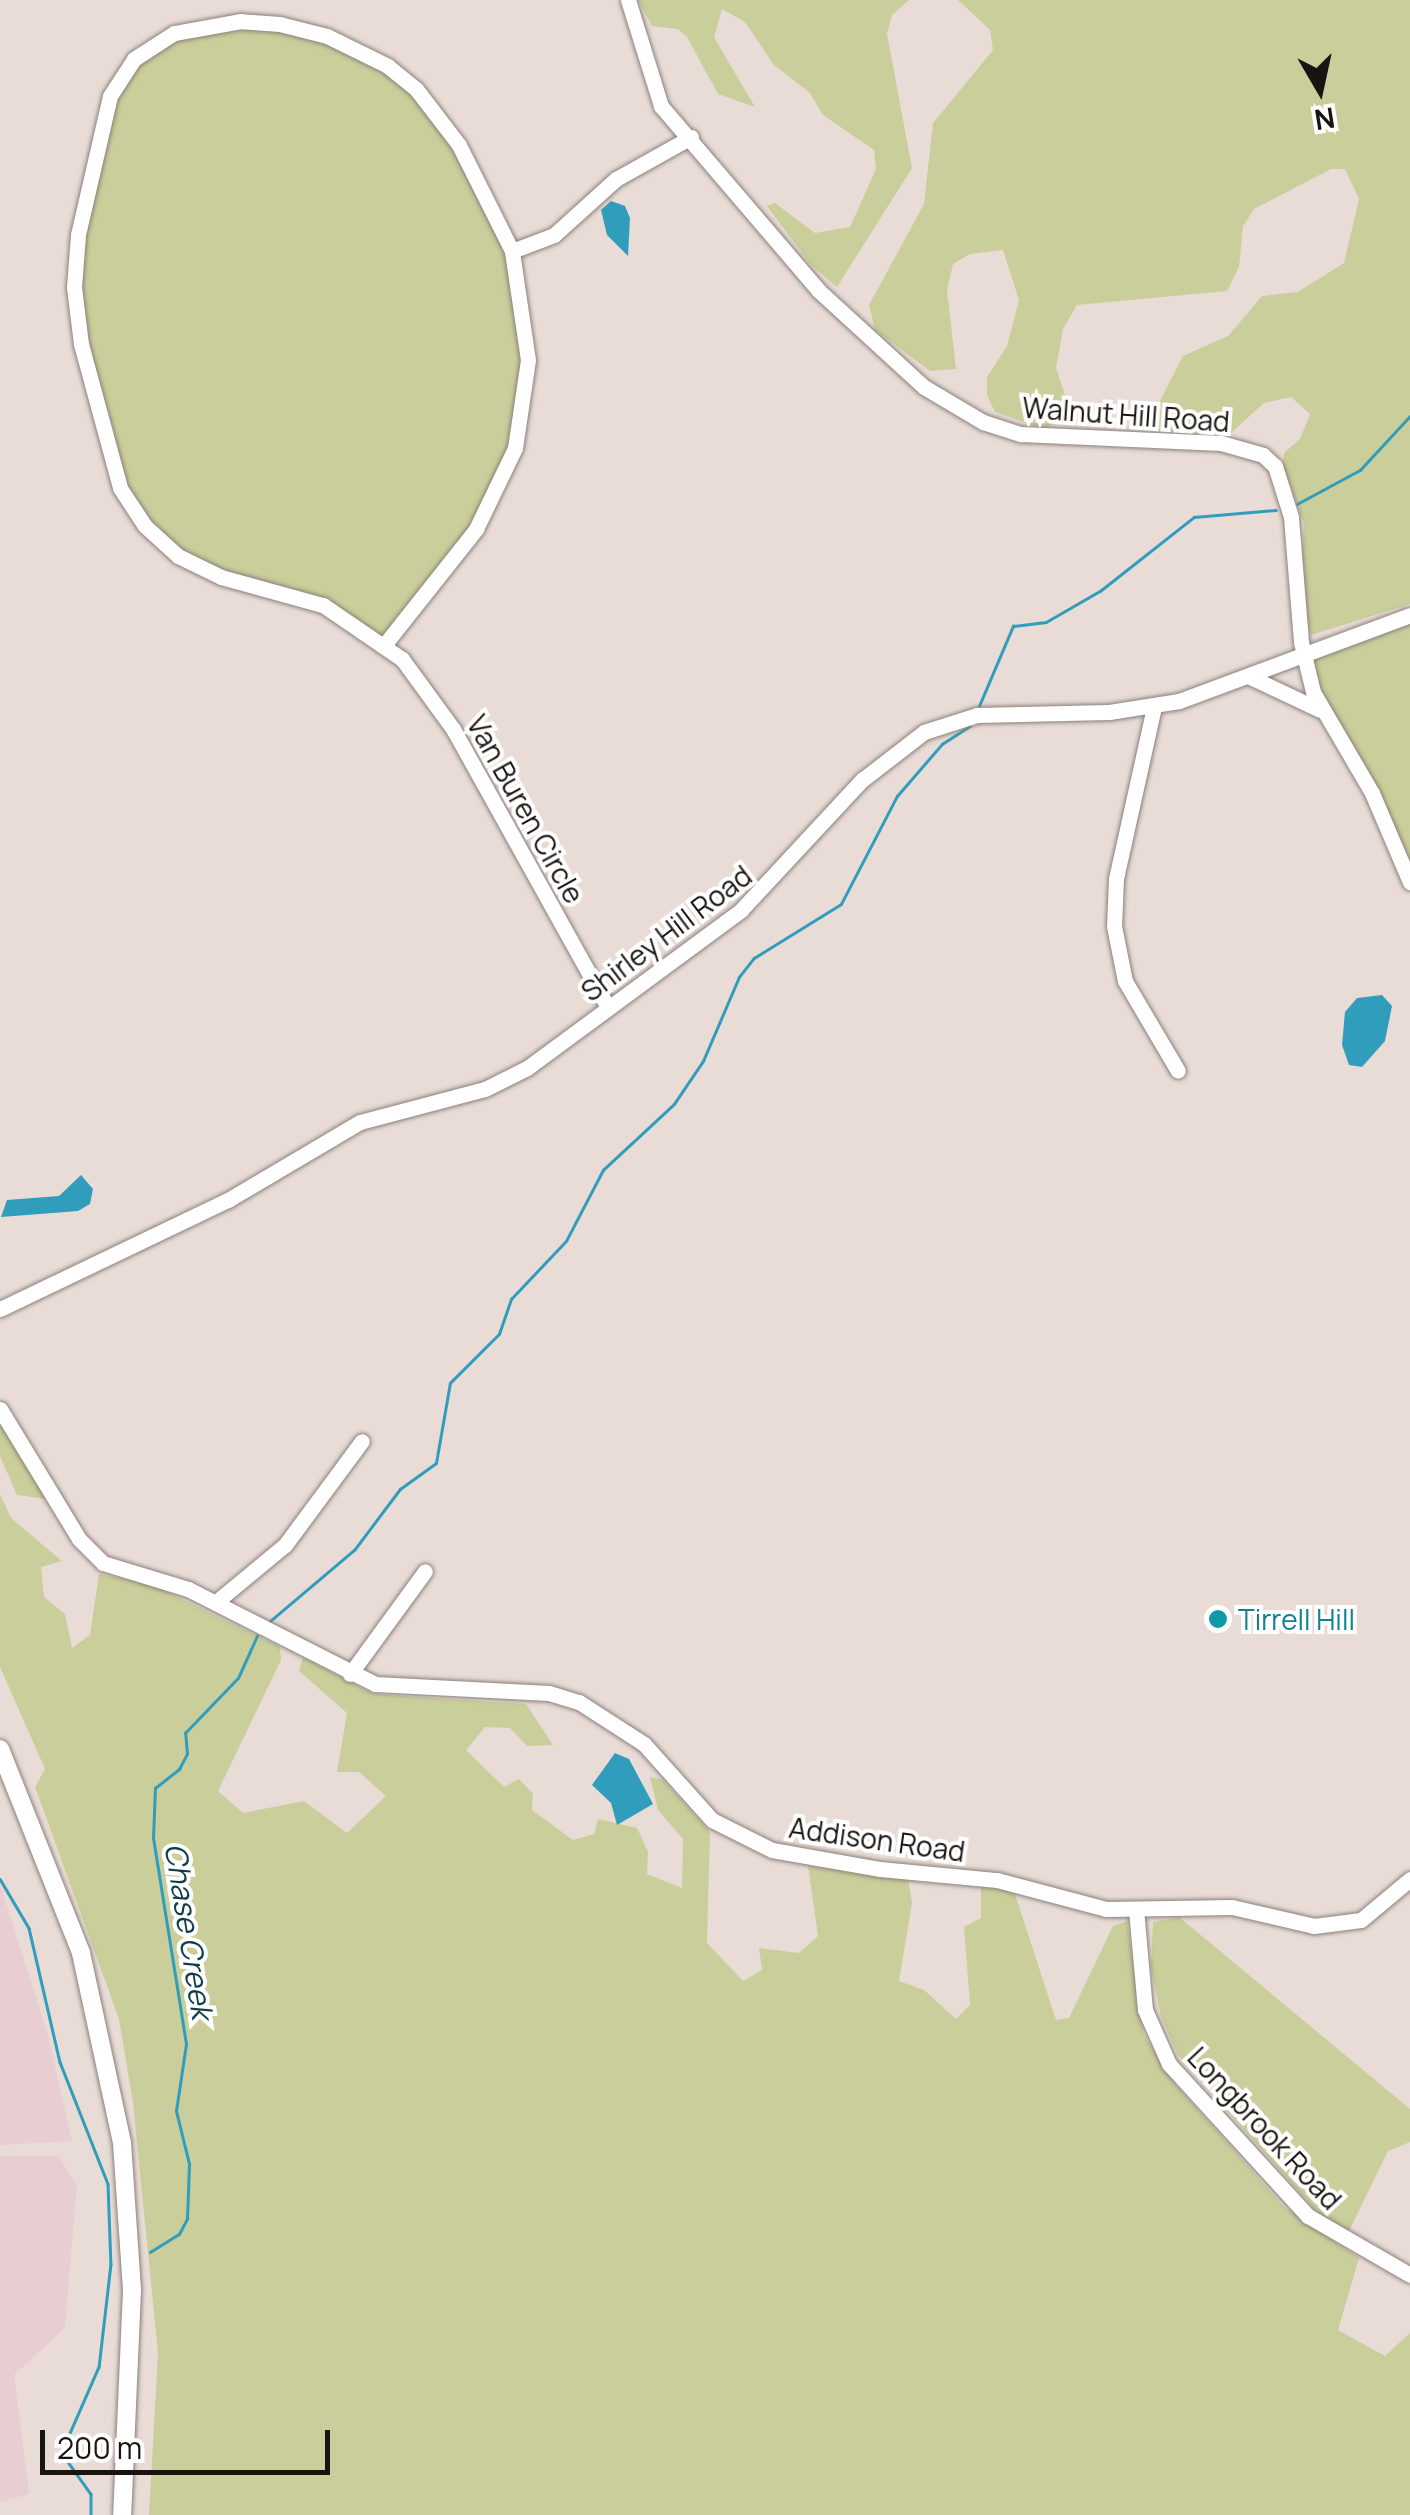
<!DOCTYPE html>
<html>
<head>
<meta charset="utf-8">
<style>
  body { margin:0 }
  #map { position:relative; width:1410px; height:2515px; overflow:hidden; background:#e9dcd7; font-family:Manrope,sans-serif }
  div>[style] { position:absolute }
  .industrial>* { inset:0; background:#e8ced3 }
  .green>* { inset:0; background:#c9ce9a }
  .water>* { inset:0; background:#319dbc }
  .stream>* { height:2.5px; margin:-1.25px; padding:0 1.25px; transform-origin:1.25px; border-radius:1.25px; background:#319dbc }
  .roads { filter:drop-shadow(0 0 2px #8c807b) drop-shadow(0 0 2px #8c807b) }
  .minor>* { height:15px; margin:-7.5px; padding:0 7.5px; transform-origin:7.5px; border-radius:7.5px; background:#fff }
  .major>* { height:18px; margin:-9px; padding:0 9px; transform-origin:9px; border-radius:9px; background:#fff }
  .dots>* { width:28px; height:28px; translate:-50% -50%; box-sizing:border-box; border:5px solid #fff; border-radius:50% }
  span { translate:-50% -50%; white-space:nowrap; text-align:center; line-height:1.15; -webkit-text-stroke:8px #fff; paint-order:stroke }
  .street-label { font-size:28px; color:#181412 }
  .culture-label { font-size:28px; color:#0d838f }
  .left { translate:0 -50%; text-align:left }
  .water-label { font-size:30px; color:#0e3d4b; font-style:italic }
  .north { position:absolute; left:1270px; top:40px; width:100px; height:100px; -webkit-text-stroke:8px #fff; paint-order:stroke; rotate:171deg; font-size:28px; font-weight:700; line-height:40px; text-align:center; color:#181412 }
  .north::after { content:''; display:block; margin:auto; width:35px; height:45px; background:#181412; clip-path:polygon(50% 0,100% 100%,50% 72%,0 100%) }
  .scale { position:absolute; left:40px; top:2430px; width:290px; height:45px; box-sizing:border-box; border:5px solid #181412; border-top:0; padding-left:12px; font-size:30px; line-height:35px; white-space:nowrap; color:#181412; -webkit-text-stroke:8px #fff; paint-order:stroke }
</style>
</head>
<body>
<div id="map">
  <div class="industrial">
    <div style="clip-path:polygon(0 1884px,48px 2035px,72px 2141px,0 2145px)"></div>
    <div style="clip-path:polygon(0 2156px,58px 2156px,77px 2185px,65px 2328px,14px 2375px,29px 2494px,0 2502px)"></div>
  </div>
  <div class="green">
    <div style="clip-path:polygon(638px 0,909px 0,892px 15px,887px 34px,912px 168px,837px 287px,811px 265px,767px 206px,775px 203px,815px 233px,850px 227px,876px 169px,874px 150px,823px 115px,810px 93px,774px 65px,745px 22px,722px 9px,714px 37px,755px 107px,718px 94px,687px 37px,678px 29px,652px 26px)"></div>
    <div style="clip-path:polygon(958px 0,1410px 0,1410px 604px,1311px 635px,1301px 596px,1304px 523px,1283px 466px,1284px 453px,1300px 439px,1310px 414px,1291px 397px,1264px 403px,1230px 434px,1145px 430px,1183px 356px,1228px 336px,1262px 296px,1298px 292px,1344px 263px,1359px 199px,1345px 169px,1331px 169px,1254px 209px,1243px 226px,1239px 267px,1227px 291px,1077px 305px,1063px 329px,1056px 368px,1071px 413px,1045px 429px,995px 412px,987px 395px,987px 377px,1007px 346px,1019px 300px,1003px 250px,970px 254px,953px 264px,947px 290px,956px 369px,930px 371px,875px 330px,869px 305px,924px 204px,933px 123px,993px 50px,990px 30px)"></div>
    <div style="clip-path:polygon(195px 27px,297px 28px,416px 89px,507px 236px,526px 394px,493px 500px,385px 644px,354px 622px,221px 577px,144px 526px,104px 445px,75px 261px,121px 76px)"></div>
    <div style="clip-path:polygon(1410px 615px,1410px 882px,1303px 655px)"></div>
    <div style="clip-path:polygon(0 1417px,46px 1499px,17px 1495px,0 1456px)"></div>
    <div style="clip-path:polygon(0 1494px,11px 1518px,62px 1561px,41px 1567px,44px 1597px,65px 1614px,72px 1648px,90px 1635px,99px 1574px,151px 1584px,280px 1647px,281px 1660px,218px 1791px,243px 1813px,304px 1801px,347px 1833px,386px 1796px,359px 1772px,337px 1772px,347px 1713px,299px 1671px,303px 1657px,373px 1694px,526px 1704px,553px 1745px,527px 1746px,510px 1728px,485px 1727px,466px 1750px,504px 1787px,519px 1779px,533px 1794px,532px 1810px,573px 1840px,594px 1834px,598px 1819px,637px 1828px,648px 1852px,647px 1874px,682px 1888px,683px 1839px,658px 1810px,650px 1777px,663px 1780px,710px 1832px,707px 1943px,743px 1981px,762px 1970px,759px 1948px,799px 1953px,818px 1936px,808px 1866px,908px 1878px,912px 1903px,899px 1981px,924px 1990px,956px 2019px,970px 2005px,964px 1927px,981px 1918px,981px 1887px,1014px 1891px,1056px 2020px,1069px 2018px,1113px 1926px,1127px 1921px,1144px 2035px,1176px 2085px,1283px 2206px,1359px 2258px,1338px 2330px,1385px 2356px,1410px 2333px,1410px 2515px,149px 2515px,158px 2353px,133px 2103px,119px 2019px,35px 1787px,45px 1769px,0 1667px)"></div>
    <div style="clip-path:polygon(1179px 1917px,1410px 2109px,1410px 2142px,1388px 2151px,1348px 2233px,1317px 2212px,1178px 2055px,1161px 2017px,1151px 1967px,1153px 1922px)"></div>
  </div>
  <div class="water">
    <div style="clip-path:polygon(611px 201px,625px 206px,630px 218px,628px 256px,607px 235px,601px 210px)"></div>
    <div style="clip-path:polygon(1382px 995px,1392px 1006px,1385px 1041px,1362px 1067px,1349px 1065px,1342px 1045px,1345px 1012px,1357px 998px)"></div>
    <div style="clip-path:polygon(81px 1175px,93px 1189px,90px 1204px,78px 1211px,1px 1217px,7px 1200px,59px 1196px)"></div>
    <div style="clip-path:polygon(615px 1753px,629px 1759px,653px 1804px,617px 1825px,611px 1803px,592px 1785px)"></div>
  </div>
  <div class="stream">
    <div style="left:1297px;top:504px;width:72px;rotate:-28.4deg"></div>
    <div style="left:1360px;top:470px;width:74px;rotate:-47.2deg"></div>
    <div style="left:979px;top:706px;width:87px;rotate:-67deg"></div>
    <div style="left:1013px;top:626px;width:33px;rotate:-7deg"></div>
    <div style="left:1046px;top:622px;width:62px;rotate:-29.9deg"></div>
    <div style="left:1100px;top:591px;width:120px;rotate:-38.2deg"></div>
    <div style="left:1194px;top:517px;width:82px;rotate:-4.9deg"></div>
    <div style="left:269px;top:1622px;width:113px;rotate:-40.3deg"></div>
    <div style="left:355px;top:1549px;width:75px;rotate:-53.1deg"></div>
    <div style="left:400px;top:1489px;width:44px;rotate:-35.8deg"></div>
    <div style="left:436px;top:1463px;width:81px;rotate:-80.1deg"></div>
    <div style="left:450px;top:1383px;width:69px;rotate:-45deg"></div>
    <div style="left:499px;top:1334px;width:37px;rotate:-71deg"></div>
    <div style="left:511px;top:1299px;width:80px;rotate:-46.5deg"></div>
    <div style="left:566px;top:1241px;width:80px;rotate:-62.5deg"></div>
    <div style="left:603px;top:1170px;width:97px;rotate:-42.9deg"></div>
    <div style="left:674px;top:1104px;width:52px;rotate:-56deg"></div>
    <div style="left:703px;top:1061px;width:91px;rotate:-66.8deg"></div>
    <div style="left:739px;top:977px;width:24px;rotate:-52deg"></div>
    <div style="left:754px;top:958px;width:102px;rotate:-31.8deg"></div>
    <div style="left:841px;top:904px;width:122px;rotate:-62.6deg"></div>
    <div style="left:897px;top:796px;width:69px;rotate:-49.1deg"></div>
    <div style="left:942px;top:744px;width:33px;rotate:-33deg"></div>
    <div style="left:0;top:1879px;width:57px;rotate:59.4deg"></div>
    <div style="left:29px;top:1928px;width:138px;rotate:77deg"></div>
    <div style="left:60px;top:2062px;width:131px;rotate:68.5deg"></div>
    <div style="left:108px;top:2184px;width:80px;rotate:87.9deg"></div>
    <div style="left:111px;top:2264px;width:104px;rotate:96.6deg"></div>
    <div style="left:99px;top:2367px;width:77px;rotate:113.6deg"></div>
    <div style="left:68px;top:2438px;width:21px;rotate:95deg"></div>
    <div style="left:66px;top:2459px;width:43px;rotate:54.5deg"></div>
    <div style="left:91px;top:2494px;width:21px;rotate:90deg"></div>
    <div style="left:150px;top:2252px;width:34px;rotate:-32deg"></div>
    <div style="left:179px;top:2234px;width:17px;rotate:-62deg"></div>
    <div style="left:187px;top:2219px;width:55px;rotate:-87.9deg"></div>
    <div style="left:189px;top:2164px;width:55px;rotate:-103.8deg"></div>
    <div style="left:176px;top:2111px;width:68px;rotate:-81.5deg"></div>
    <div style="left:186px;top:2044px;width:209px;rotate:-99.1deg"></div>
    <div style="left:153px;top:1838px;width:50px;rotate:-87.7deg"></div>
    <div style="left:155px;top:1788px;width:31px;rotate:-38deg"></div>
    <div style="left:179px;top:1769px;width:17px;rotate:-62deg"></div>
    <div style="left:187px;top:1754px;width:21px;rotate:-95deg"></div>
    <div style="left:185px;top:1733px;width:76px;rotate:-46.1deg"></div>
    <div style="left:238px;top:1678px;width:46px;rotate:-65.7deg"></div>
  </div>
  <div class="roads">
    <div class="minor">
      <div style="left:628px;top:0;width:111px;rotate:72.7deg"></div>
      <div style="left:661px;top:106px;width:242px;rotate:49.5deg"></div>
      <div style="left:818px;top:290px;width:144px;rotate:42.5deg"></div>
      <div style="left:924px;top:387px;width:69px;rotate:30.7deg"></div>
      <div style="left:983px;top:422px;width:40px;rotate:18deg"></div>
      <div style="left:1021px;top:434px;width:200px;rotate:2.6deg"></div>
      <div style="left:1221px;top:443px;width:44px;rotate:15.9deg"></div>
      <div style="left:1263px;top:455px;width:16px;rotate:43deg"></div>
      <div style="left:1275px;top:466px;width:53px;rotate:72.6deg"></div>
      <div style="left:1291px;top:517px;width:125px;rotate:85.4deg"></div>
      <div style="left:1301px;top:642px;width:51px;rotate:76.5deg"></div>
      <div style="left:1313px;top:692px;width:117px;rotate:59.7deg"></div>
      <div style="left:1372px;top:793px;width:97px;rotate:66.9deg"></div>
      <div style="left:512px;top:251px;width:45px;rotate:-20.9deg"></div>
      <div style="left:554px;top:235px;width:84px;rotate:-42.1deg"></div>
      <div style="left:616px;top:179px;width:86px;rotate:-29.2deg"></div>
      <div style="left:385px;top:644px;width:147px;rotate:-51.6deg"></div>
      <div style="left:476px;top:529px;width:90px;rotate:-64.3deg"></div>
      <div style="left:515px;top:448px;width:89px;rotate:-81.6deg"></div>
      <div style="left:528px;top:360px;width:110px;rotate:-98.4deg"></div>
      <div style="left:512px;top:251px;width:119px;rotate:-116.6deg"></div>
      <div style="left:459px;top:145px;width:71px;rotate:-127.5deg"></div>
      <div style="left:416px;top:89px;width:36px;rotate:-141deg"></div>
      <div style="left:388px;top:66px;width:68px;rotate:-153.8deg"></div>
      <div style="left:327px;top:36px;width:49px;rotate:-165.7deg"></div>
      <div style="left:280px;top:24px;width:39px;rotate:-176deg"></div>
      <div style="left:241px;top:21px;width:68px;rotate:169.8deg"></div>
      <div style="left:174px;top:33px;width:48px;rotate:147deg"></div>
      <div style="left:134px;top:59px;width:44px;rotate:123deg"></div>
      <div style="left:110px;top:96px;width:143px;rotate:103deg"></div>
      <div style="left:78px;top:235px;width:52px;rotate:94.4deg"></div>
      <div style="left:74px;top:287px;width:57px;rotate:83deg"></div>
      <div style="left:81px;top:344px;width:149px;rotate:74.8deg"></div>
      <div style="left:120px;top:488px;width:45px;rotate:56.7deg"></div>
      <div style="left:145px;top:526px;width:45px;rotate:42.3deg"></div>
      <div style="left:178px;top:556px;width:48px;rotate:26deg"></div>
      <div style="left:221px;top:577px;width:106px;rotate:15.4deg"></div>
      <div style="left:323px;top:605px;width:96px;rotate:34.4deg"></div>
      <div style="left:402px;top:659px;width:87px;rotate:53.9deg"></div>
      <div style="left:453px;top:729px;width:319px;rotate:60.9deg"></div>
      <div style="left:1250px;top:677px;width:77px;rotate:25.2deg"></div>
      <div style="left:1154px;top:707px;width:176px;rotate:102.5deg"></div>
      <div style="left:1116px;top:879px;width:47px;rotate:92.4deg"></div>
      <div style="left:1114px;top:926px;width:56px;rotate:78.7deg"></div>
      <div style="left:1125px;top:981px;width:104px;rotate:59.5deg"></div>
      <div style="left:0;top:1309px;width:253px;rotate:-25.6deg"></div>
      <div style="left:228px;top:1200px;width:153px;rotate:-30.6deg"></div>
      <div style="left:360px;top:1122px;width:129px;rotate:-14.8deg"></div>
      <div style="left:485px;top:1089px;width:47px;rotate:-26.6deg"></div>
      <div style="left:527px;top:1068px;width:266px;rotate:-36.4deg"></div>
      <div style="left:741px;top:910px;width:178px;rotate:-47.1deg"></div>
      <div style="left:862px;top:780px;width:78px;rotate:-37.7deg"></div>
      <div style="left:924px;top:732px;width:56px;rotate:-17.8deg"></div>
      <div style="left:977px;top:715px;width:132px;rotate:-1.3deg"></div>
      <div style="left:1109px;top:712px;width:71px;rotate:-8.9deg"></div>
      <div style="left:1179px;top:701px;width:246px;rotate:-20.4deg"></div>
      <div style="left:0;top:1409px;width:152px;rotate:58.7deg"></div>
      <div style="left:79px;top:1539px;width:34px;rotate:45deg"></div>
      <div style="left:103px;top:1563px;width:89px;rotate:17deg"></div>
      <div style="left:188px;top:1589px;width:210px;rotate:26.9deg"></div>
      <div style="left:375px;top:1684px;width:174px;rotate:3deg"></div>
      <div style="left:549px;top:1693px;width:31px;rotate:17deg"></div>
      <div style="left:579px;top:1702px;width:77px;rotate:32.9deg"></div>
      <div style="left:644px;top:1744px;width:102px;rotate:48.2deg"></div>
      <div style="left:712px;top:1820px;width:67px;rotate:26.6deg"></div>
      <div style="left:772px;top:1850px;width:110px;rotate:10deg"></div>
      <div style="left:880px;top:1869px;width:118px;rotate:5.4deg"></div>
      <div style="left:997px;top:1880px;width:113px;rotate:14.9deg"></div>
      <div style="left:1106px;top:1909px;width:126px;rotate:-0.9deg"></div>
      <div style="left:1232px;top:1907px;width:84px;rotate:13deg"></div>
      <div style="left:1314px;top:1926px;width:47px;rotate:-7.3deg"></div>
      <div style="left:1361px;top:1920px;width:64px;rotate:-39.9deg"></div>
      <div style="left:216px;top:1602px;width:89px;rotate:-39.6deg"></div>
      <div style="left:285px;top:1545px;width:129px;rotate:-53.5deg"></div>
      <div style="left:350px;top:1674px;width:127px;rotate:-53.9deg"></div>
      <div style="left:1136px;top:1909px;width:101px;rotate:84.9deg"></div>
      <div style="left:1145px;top:2010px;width:59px;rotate:66deg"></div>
      <div style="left:1169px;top:2064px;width:206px;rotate:47.6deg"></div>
      <div style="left:1308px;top:2216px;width:118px;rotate:30deg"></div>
    </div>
    <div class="major">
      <div style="left:0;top:1749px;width:219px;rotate:68.3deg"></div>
      <div style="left:81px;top:1953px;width:194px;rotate:77.8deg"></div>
      <div style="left:122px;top:2143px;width:147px;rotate:86.1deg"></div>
      <div style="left:132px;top:2290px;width:225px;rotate:92.5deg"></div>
    </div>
  </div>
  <div class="dots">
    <div style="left:1218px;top:1619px;background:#0f9aa8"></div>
  </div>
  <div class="street-label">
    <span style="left:1126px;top:414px;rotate:4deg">Walnut Hill Road</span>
    <span style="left:526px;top:809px;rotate:61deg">Van Buren Circle</span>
    <span style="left:666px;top:933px;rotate:-37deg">Shirley Hill Road</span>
    <span style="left:877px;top:1839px;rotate:8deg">Addison Road</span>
    <span style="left:1265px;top:2128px;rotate:47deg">Longbrook Road</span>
  </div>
  <div class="culture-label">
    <span class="left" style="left:1238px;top:1619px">Tirrell Hill</span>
  </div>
  <div class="water-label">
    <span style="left:189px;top:1931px;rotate:81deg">Chase Creek</span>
  </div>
  <div class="north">N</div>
  <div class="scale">200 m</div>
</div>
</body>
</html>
